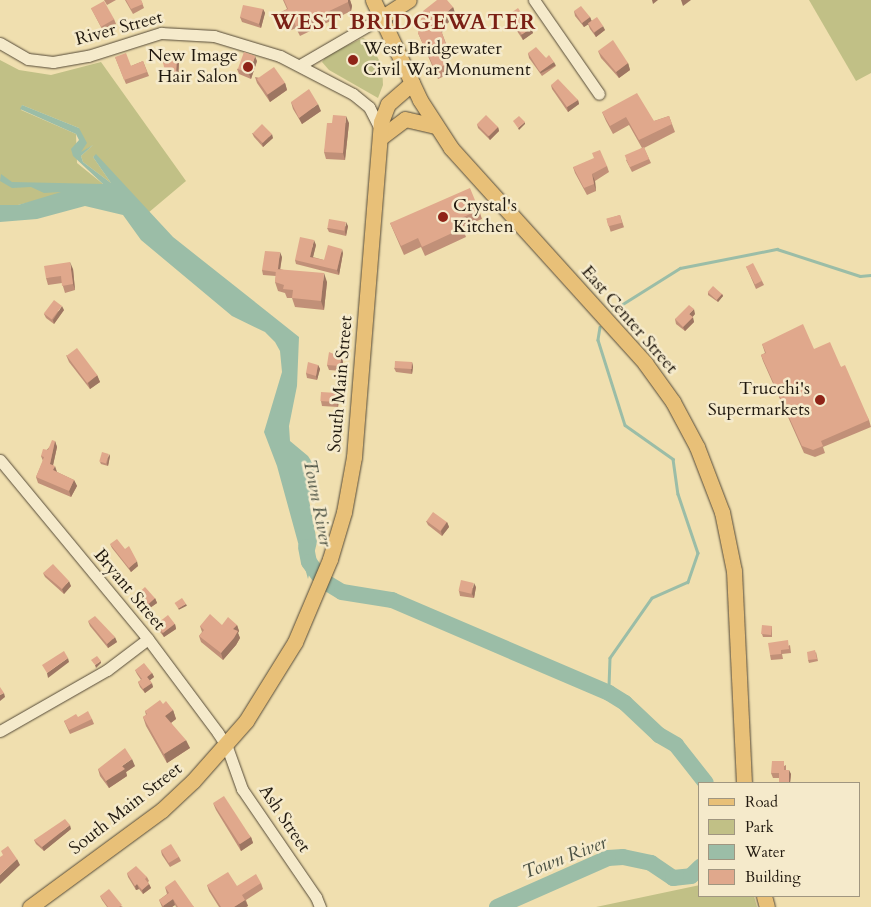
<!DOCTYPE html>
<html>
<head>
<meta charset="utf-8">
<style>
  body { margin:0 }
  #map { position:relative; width:871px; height:907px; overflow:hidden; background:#f0dfaf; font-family:Cardo,serif }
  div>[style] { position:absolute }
  .green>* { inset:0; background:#c1c086 }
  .water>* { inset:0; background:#9bbda7 }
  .stream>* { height:2.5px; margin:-1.25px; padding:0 1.25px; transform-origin:1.25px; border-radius:1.25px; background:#9bbda7 }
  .river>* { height:16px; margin:-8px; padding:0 8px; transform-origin:8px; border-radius:8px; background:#9bbda7 }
  .roads { filter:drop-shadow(0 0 1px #554a37) drop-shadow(0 0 1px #554a37) }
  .minor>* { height:11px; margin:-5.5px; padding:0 5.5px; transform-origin:5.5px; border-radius:5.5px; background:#f5eacb }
  .major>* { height:15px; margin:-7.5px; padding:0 7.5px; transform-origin:7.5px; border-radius:7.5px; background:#e8c078 }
  .wall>* { inset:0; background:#c19078; transform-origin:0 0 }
  .shaded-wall>* { inset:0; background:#9d7662; transform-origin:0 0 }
  .building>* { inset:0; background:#e0a88c; transform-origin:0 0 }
  .dots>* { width:14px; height:14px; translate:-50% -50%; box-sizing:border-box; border:2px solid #f5eacb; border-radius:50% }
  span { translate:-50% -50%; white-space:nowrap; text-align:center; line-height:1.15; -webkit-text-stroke:5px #f5eacb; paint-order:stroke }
  .street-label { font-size:18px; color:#21190f }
  .poi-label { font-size:18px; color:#21190f }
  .left { translate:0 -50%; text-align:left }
  .right { translate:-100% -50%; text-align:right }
  .water-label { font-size:19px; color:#4c5244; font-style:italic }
  .district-label { font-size:22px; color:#7a1f14; font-weight:700; letter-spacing:1px }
  .legend { position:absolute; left:698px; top:782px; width:162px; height:115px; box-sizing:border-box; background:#f5eacb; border:1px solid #a09680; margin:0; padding:6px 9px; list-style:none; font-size:15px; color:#21190f }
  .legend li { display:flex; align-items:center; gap:10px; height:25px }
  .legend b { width:25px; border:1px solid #a09680 }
</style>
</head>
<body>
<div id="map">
  <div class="green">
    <div style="clip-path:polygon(809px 0,871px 0,871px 73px,856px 81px)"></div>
    <div style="clip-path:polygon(363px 38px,369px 41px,382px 66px,383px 85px,378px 98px,329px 70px,322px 62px,327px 55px)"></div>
    <div style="clip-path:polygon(0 60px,19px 70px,51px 75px,101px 62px,186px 181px,148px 213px,96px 155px,93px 157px,111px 183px,83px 162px,81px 156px,93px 145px,81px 153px,79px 128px,22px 105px,21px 110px,76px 134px,77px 163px,103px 184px,18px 205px,0 205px)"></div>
    <div style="clip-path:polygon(700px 885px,700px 896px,754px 896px,757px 907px,596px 907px)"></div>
  </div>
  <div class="water">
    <div style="clip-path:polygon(22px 105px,79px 128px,87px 143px,81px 152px,93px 145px,81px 156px,83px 162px,111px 183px,93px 157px,96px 154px,173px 237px,299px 337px,297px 386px,289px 426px,290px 441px,308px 456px,315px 467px,309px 500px,317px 542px,308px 579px,277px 466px,264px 432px,282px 372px,280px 351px,275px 342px,265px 332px,232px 316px,141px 240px,123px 215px,85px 206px,37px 219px,0 222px,0 205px,18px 205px,61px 192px,44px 193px,31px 187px,12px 188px,0 181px,1px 174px,12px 182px,103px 184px,73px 156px,71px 149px,79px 140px,76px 134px,20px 109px)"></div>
  </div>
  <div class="stream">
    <div style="left:613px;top:310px;width:79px;rotate:-32.1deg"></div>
    <div style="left:680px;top:268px;width:99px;rotate:-11.1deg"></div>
    <div style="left:777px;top:249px;width:87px;rotate:18deg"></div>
    <div style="left:860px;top:276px;width:11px;rotate:-5deg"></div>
    <div style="left:600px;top:327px;width:13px;rotate:99deg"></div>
    <div style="left:598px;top:340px;width:89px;rotate:72.4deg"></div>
    <div style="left:625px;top:425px;width:59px;rotate:35.3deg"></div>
    <div style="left:673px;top:459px;width:35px;rotate:82deg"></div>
    <div style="left:678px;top:494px;width:62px;rotate:71.3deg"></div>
    <div style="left:698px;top:553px;width:31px;rotate:109deg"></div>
    <div style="left:688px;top:582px;width:39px;rotate:156deg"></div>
    <div style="left:652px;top:598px;width:73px;rotate:125deg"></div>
    <div style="left:610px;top:658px;width:35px;rotate:92deg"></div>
  </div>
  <div class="river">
    <div style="left:306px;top:547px;width:15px;rotate:79deg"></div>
    <div style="left:309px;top:562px;width:22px;rotate:54deg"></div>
    <div style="left:322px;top:580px;width:23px;rotate:31deg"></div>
    <div style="left:342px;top:592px;width:51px;rotate:9.1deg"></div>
    <div style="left:392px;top:600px;width:236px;rotate:23.2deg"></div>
    <div style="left:609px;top:693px;width:19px;rotate:32deg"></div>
    <div style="left:625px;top:703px;width:47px;rotate:43.3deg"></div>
    <div style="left:659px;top:735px;width:20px;rotate:30deg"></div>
    <div style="left:676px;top:745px;width:48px;rotate:51.7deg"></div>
    <div style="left:497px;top:907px;width:121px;rotate:-23.8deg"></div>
    <div style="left:608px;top:858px;width:15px;rotate:-4deg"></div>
    <div style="left:623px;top:857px;width:29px;rotate:12deg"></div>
    <div style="left:651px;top:863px;width:27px;rotate:34deg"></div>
    <div style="left:673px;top:878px;width:18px;rotate:-6deg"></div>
    <div style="left:691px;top:876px;width:13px;rotate:-45deg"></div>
  </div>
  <div class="roads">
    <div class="minor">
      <div style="left:534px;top:0;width:114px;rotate:55.3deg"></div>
      <div style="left:0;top:43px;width:32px;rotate:30deg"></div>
      <div style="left:28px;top:59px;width:25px;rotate:7deg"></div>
      <div style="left:53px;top:62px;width:36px;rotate:-10deg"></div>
      <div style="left:88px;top:56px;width:77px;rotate:-17.5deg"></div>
      <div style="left:161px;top:33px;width:53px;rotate:3.2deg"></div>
      <div style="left:214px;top:36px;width:69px;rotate:16.9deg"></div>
      <div style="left:280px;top:56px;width:82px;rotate:27.5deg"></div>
      <div style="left:353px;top:94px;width:21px;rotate:39deg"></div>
      <div style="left:369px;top:107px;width:25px;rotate:63deg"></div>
      <div style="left:300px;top:65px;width:94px;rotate:-30.1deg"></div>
      <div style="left:0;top:460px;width:232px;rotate:50.4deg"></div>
      <div style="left:148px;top:639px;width:117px;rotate:53.3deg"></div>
      <div style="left:218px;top:733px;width:17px;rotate:57deg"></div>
      <div style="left:227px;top:747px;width:45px;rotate:70.3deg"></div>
      <div style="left:242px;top:789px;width:131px;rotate:55.6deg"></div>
      <div style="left:316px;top:897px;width:11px;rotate:68deg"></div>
      <div style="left:0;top:731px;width:123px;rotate:-29.7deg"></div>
      <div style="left:107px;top:670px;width:51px;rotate:-37.1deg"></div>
    </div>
    <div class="major">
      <div style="left:373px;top:0;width:110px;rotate:64.8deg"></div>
      <div style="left:420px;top:100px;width:57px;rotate:57.1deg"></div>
      <div style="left:451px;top:148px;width:290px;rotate:47.9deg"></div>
      <div style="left:645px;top:363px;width:48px;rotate:54.3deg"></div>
      <div style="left:673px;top:402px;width:51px;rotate:61.9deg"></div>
      <div style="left:697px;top:447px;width:70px;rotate:69deg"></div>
      <div style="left:722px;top:512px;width:60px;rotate:78.5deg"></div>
      <div style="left:734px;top:571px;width:212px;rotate:87.3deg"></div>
      <div style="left:381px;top:18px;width:33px;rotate:-33deg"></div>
      <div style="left:380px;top:138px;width:31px;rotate:-37deg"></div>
      <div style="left:405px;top:119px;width:31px;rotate:13deg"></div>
      <div style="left:764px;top:896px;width:11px;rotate:75deg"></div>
      <div style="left:30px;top:907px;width:164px;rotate:-36.3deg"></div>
      <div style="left:162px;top:810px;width:42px;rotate:-43.1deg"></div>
      <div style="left:193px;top:781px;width:80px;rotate:-48.5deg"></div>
      <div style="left:246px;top:721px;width:93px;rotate:-58.2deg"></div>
      <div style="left:295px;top:642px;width:90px;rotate:-67.1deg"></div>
      <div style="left:330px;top:559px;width:49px;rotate:-73.4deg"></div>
      <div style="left:344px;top:512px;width:56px;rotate:-79.7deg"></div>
      <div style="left:354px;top:457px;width:336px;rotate:-85.4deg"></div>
      <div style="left:381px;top:122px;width:19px;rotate:-69deg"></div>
      <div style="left:388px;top:104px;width:32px;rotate:-41deg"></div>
    </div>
  </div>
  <div class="wall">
    <div style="clip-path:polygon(104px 0,116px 0,107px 5px)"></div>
    <div style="clip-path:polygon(125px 0,141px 0,144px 8px,133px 14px)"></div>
    <div style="clip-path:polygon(283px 0,350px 0,352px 6px,351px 11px,300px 36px,296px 28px,289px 31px,284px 21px,281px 12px,287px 9px)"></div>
    <div style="clip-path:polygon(453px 7px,456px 16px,443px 27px,442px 33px,450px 54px,442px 57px,449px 74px,438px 79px,418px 33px)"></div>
    <div style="clip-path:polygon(91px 8px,114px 19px,116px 24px,102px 29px)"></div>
    <div style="clip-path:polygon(263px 9px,265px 13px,261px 28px,242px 22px,240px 17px)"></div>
    <div style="clip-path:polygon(574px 11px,590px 17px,592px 22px,605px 30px,596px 37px,590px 29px,588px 24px,584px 27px,575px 16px)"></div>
    <div style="clip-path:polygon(508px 15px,533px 33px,523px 40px,509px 19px)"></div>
    <div style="clip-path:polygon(598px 51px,628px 63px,630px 70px,619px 78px,601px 58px)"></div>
    <div style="clip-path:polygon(528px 53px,546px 58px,556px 66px,542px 76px,529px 58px)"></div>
    <div style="clip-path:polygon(115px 57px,131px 66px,143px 61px,149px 76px,126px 84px)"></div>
    <div style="clip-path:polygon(177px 57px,179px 61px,178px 80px,169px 82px,167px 78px)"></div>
    <div style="clip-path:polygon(257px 61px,251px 79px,239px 74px,237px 69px)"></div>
    <div style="clip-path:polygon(255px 77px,285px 83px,287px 90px,270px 102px,257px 83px)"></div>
    <div style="clip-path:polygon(551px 85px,578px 100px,579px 104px,568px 112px,552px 89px)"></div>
    <div style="clip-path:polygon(291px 102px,321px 111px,302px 124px,293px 109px)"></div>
    <div style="clip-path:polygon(602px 112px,654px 121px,669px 116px,675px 132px,644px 148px,651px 163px,632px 172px,626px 160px,642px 148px,629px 125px,613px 134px,606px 121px)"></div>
    <div style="clip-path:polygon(332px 123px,349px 123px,345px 160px,326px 159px,324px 152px)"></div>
    <div style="clip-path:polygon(477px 124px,498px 127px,499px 131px,490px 140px,478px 128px)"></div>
    <div style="clip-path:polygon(252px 133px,273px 138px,263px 147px,254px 137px)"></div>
    <div style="clip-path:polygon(607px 166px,609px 172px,595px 181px,596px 191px,587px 195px,575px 173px,573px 167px)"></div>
    <div style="clip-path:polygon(479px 210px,482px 219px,462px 227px,466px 237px,425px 256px,421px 247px,404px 255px,390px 223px)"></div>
    <div style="left:620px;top:215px;width:13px;height:14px;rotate:72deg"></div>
    <div style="clip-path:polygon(348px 226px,346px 236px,329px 232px,327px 228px)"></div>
    <div style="clip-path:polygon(316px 245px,313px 257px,324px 260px,343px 253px,339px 275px,296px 264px,295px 260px)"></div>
    <div style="clip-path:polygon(282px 257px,280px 269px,327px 282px,324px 310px,295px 307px,292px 298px,287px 298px,285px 293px,278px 291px,275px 282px,276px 276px,263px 275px,262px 270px)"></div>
    <div style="clip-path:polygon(746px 266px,762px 281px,764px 285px,756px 289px)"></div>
    <div style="clip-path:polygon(73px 269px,75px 290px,65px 293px,62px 283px,48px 285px,46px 278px)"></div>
    <div style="clip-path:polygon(708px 292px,722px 294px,723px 296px,718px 302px,708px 295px)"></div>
    <div style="clip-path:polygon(64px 310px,54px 324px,46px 318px,44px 314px)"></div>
    <div style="clip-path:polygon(695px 314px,692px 317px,694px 322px,685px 331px,676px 324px,675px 319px)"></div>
    <div style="clip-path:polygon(762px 344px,814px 349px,841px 367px,869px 420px,871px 427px,823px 447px,825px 453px,815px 457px,804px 453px,763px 361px,761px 355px,765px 353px)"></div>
    <div style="clip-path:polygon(66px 355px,97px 375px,100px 382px,90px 389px,69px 362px)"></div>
    <div style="clip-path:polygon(343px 361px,342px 371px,329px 370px,327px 365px)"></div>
    <div style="clip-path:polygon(412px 362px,413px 367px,412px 374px,396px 372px,394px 368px)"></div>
    <div style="clip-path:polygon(318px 365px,320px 369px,317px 380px,307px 378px,306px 373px)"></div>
    <div style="clip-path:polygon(337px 393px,339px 398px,338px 407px,322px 406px,321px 401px)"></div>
    <div style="clip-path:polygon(55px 441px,57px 447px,53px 465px,57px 472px,74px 480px,77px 486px,71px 497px,38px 483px,36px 477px,43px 461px,41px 456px)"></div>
    <div style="clip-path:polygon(110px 456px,108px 466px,101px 464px,100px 462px)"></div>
    <div style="clip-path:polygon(426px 521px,447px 522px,449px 527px,442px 536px,428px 525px)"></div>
    <div style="clip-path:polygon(110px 544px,138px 566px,131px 572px,112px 548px)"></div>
    <div style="clip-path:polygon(43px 573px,71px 586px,64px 594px,45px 577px)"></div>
    <div style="clip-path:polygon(476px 587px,474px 598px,460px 596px,459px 591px)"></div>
    <div style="clip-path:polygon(133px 598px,155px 598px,157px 603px,144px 612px,135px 602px)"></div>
    <div style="clip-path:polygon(88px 621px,117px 642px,108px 648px,90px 626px)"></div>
    <div style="clip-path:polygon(156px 624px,175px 624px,176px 629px,164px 637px,157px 628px)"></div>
    <div style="clip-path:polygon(222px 625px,237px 625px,239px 631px,238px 633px,240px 638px,236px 645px,223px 660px,201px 642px,199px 636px,202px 632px,200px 626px)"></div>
    <div style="clip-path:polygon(772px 626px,772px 637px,763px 637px,762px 634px)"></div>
    <div style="clip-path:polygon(790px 645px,791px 653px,782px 654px,783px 659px,771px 660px,770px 655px)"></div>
    <div style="clip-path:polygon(816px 652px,818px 661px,809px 663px,808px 660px)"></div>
    <div style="clip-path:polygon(135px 670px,152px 673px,154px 677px,150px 680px,153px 687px,145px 693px,140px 687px,138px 682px,141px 680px,137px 674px)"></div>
    <div style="clip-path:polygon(163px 704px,173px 710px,176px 719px,171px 723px,190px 748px,167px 763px,146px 726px,143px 717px,146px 715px,145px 711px)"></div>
    <div style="clip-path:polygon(78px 717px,92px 719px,94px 724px,70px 734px,64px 721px)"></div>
    <div style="clip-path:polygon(786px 765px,786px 770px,791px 774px,790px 783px,779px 783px,779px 778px,773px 778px,771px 773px)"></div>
    <div style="clip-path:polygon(135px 766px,126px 772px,127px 776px,109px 788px,100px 776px,98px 769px)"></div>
    <div style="clip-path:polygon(213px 803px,251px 837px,253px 843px,241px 851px,216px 810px)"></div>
    <div style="clip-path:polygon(71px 829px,44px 851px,36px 844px,34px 840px)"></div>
    <div style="clip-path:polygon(161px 851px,179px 857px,181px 861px,170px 867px,162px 855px)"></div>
    <div style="clip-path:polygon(127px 873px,147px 877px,149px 881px,148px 882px,151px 888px,143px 894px,139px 889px,136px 890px,128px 877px)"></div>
    <div style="clip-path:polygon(261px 883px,263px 889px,246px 900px,248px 906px,246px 907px,219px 907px,209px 891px,207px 885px,237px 886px)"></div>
    <div style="clip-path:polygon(165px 887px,194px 907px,176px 907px,175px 905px,172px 907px,162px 907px,159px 900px,167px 894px)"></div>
    <div style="clip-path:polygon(100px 896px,123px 907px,107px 907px,102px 900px)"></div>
  </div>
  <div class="shaded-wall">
    <div style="clip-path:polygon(348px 0,350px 0,352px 6px,351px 11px,348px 2px)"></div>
    <div style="clip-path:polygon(652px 0,658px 0,653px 4px)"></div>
    <div style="clip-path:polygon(681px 0,691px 0,683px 6px)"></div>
    <div style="clip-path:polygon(453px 7px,456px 16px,443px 27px,442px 33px,439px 24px,440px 18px)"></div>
    <div style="clip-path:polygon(263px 9px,265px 13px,261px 28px,259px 24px)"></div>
    <div style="clip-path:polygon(590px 17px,592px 22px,584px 27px,582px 23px)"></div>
    <div style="clip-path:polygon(603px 26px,605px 30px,596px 37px,594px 33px)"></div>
    <div style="clip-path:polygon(532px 28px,533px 33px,523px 40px,521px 35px)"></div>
    <div style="clip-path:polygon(255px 56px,257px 61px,251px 79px,249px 74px)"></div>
    <div style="clip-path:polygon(177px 57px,179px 61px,178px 80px,176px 75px)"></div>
    <div style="left:554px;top:62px;width:4px;height:17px;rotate:63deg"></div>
    <div style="clip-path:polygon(628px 63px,630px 70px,619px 78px,616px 72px)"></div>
    <div style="clip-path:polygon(285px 83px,287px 90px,270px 102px,267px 95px)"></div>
    <div style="clip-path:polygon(578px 100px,579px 104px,568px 112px,567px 107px)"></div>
    <div style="clip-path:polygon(318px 104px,321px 111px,302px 124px,299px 118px)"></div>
    <div style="clip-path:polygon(346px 116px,349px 123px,345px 160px,343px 153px)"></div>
    <div style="clip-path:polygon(525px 122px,525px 124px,519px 130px,518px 128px)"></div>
    <div style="clip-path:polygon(498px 127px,499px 131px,490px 140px,488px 136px)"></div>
    <div style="clip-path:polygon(272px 134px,273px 138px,263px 147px,262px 143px)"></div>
    <div style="clip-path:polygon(592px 174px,595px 181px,596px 191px,594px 184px)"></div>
    <div style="clip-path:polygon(346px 222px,348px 226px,346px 236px,345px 232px)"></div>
    <div style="clip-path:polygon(314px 240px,316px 245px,312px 261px,310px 257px)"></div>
    <div style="clip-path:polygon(342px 249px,343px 253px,339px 275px,337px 270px)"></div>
    <div style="clip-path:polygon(280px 252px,282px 257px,279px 277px,277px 272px)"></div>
    <div style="clip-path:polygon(70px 262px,73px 269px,75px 290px,73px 284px)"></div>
    <div style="clip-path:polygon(324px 273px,327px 282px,324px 310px,321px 301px)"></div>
    <div style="clip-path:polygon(722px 294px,723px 296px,718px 302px,717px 300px)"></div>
    <div style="clip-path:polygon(62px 306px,64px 310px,54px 324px,53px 320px)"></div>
    <div style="clip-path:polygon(694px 309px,695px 314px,691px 319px,689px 314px)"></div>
    <div style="clip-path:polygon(693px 317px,694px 322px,685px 331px,683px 327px)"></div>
    <div style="clip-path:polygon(341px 357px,343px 361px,342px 371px,340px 366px)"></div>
    <div style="clip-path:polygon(412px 362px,413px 367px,412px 374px,411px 370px)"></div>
    <div style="clip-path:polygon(318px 365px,320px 369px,317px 380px,316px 376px)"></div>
    <div style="clip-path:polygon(97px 375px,100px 382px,90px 389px,88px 383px)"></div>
    <div style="clip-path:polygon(337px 393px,339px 398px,338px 407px,337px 402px)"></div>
    <div style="clip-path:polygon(55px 441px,57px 447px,52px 470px,50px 464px)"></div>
    <div style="clip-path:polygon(109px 454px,110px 456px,108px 466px,107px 464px)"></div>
    <div style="clip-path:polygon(55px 466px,57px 472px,53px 470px)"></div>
    <div style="clip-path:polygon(74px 480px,77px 486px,71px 497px,69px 491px)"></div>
    <div style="clip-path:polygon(447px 522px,449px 527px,442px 536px,441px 531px)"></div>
    <div style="clip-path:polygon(137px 561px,138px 566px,131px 572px,129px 568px)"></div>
    <div style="clip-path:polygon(69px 581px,71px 586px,64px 594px,62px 589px)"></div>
    <div style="clip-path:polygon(474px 583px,476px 587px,474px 598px,472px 594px)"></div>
    <div style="clip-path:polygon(155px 598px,157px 603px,144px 612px,142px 608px)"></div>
    <div style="left:186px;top:604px;width:2px;height:9px;rotate:63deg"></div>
    <div style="clip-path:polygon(175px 624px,176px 629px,164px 637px,162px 633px)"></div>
    <div style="clip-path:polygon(237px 625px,239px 631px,238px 633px,240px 638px,236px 645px,223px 660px,221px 653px,233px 629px)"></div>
    <div style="clip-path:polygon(115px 637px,117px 642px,108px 648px,107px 644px)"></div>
    <div style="clip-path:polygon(68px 658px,69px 662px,48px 678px,47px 673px)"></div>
    <div style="clip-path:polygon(101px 661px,101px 663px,96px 668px,95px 665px)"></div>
    <div style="clip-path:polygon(152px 673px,154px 677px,149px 681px,147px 677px)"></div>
    <div style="clip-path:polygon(152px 683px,153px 687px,145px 693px,143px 689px)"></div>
    <div style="clip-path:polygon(4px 693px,5px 697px,0 701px,0 695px)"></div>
    <div style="clip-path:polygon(173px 710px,176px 719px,168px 725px,165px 716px)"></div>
    <div style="clip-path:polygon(186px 740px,190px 748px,167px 763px,164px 754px)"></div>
    <div style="clip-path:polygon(132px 759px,135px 766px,126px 772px,127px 776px,109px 788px,106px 781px,122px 766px)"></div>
    <div style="clip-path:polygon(789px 770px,791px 774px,790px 783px,789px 783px)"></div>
    <div style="clip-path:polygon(70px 825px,71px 829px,44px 851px,42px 847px)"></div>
    <div style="clip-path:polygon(251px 837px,253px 843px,241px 851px,239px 844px)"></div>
    <div style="clip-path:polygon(17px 859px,20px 865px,0 884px,0 875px)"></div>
    <div style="clip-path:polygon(137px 884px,139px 889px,136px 890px,135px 886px)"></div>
    <div style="clip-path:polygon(149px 884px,151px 888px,143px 894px,142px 890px)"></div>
    <div style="clip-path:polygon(173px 899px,175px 905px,172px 907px,164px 907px,163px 906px)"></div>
    <div style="clip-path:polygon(245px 900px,248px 906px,246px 907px,234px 907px)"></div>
  </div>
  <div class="building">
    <div style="clip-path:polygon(126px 0,141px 0,143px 4px,131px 9px)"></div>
    <div style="clip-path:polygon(284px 0,348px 0,348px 2px,296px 27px,293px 19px,286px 23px,281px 12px,288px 9px)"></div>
    <div style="clip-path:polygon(437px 0,447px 0,453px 7px,440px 18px,439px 24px,446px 45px,439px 48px,445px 65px,435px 70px,418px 33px,423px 11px)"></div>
    <div style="left:104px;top:1px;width:21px;height:15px;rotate:61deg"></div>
    <div style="clip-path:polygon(243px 5px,263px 9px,259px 24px,240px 17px)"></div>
    <div style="clip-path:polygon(581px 6px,590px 17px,582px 23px,574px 11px)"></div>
    <div style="left:518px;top:8px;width:24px;height:12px;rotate:55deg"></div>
    <div style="left:597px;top:17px;width:11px;height:11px;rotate:56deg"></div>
    <div style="clip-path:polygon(613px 40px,628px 63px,616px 72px,598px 51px)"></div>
    <div style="clip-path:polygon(536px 47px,546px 58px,549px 55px,554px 62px,540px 72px,528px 53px)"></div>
    <div style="left:244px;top:52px;width:12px;height:18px;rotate:20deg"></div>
    <div style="clip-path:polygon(126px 53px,131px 66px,143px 61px,147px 72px,124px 80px,115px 57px)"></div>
    <div style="clip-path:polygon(177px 57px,176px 75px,167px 78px,162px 59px)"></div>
    <div style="left:274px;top:67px;width:19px;height:21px;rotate:55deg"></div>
    <div style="clip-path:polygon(558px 79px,578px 100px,567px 107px,551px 85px)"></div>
    <div style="clip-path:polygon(309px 89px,318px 104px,299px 118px,291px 102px)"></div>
    <div style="clip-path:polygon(637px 93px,654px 121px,669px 116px,672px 124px,639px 140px,626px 117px,610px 126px,602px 112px)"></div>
    <div style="clip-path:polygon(333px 115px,346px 116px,343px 153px,324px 152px,327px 123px,332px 123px)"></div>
    <div style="left:486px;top:115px;width:17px;height:13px;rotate:45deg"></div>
    <div style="clip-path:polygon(519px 116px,525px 122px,518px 128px,513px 121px)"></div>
    <div style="left:262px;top:124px;width:14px;height:13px;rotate:45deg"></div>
    <div style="left:644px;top:147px;width:13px;height:21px;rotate:67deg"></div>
    <div style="clip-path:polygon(600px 150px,607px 166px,592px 174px,594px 184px,584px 188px,573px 167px,594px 158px,592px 153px)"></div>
    <div style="clip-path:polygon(470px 188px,479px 210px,459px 219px,463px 228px,422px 247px,418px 238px,401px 246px,390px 223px)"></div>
    <div style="left:620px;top:215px;width:8px;height:14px;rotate:76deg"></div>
    <div style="left:329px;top:219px;width:17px;height:9px;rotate:10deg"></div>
    <div style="clip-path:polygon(300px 237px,314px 240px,310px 257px,324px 260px,328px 245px,342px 249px,337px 270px,295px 260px)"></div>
    <div style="clip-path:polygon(265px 251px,280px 252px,278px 269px,276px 269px,276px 272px,262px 270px)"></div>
    <div style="clip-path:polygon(70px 262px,73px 284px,62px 286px,61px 276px,46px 278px,44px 266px)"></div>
    <div style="left:753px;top:263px;width:20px;height:8px;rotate:63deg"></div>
    <div style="clip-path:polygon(276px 269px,324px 273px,321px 301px,292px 298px,293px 290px,283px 289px,284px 285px,275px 282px)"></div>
    <div style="left:713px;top:286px;width:12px;height:8px;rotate:42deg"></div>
    <div style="left:54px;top:300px;width:10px;height:17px;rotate:37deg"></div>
    <div style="clip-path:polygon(689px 305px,694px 309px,689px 314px,693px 317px,683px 327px,675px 319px)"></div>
    <div style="clip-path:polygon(803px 324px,814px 349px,830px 342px,841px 367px,845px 365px,869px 420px,821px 441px,823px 446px,813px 450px,802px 446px,761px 355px,766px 353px,762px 344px)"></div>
    <div style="left:77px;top:348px;width:34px;height:13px;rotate:53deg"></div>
    <div style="clip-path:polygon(329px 352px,341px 357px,340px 366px,327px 365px)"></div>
    <div style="left:395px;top:361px;width:17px;height:7px;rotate:3deg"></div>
    <div style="clip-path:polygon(308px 362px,318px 365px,316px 376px,306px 373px)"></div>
    <div style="left:321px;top:392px;width:16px;height:9px;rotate:4deg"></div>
    <div style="clip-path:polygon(52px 440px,55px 441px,50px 464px,55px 466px,53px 470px,74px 480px,69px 491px,36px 477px,44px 457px,41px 456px,43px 449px,48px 450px)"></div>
    <div style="left:102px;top:452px;width:7px;height:10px;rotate:16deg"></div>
    <div style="left:433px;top:512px;width:17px;height:11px;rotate:36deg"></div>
    <div style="clip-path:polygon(117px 539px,125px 549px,129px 546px,137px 561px,129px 568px,110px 544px)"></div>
    <div style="clip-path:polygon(53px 564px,69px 581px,62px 589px,43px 573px)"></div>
    <div style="left:461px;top:580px;width:13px;height:11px;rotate:13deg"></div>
    <div style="left:145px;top:587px;width:15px;height:16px;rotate:48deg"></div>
    <div style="left:182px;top:598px;width:7px;height:9px;rotate:56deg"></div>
    <div style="clip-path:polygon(210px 614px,222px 625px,228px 617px,237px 625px,233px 629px,238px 631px,234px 638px,221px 653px,199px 636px,204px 630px,200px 626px)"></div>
    <div style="left:168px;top:615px;width:11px;height:15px;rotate:52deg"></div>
    <div style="clip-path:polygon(95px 616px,115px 637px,107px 644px,88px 621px)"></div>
    <div style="left:762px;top:625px;width:10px;height:9px;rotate:6deg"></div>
    <div style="clip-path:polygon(788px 640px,789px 649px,781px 650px,781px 654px,770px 655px,768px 643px)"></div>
    <div style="clip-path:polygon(815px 650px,817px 659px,808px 660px,807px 652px)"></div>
    <div style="clip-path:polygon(64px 651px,68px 658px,47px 673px,42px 665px)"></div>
    <div style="clip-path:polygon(97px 656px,101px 661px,95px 665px,91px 660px)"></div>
    <div style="clip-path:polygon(144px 663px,152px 673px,147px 677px,152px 683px,143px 689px,138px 682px,142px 679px,135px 670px)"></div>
    <div style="clip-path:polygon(0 687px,4px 693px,0 695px)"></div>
    <div style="clip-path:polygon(160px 700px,163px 704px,166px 701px,173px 710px,165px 716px,186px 740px,164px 754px,143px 717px,147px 714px,145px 711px)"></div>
    <div style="clip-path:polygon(88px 711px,92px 719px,69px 730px,64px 721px,76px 714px,78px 717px)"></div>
    <div style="clip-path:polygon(125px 748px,132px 759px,122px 766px,125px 769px,106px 781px,98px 769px)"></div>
    <div style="clip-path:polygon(772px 761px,784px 761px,784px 770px,789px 770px,789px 782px,779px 782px,779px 773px,771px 773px)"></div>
    <div style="left:224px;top:796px;width:49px;height:13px;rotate:57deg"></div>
    <div style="clip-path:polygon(65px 819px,70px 825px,42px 847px,34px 840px)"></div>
    <div style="left:171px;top:844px;width:15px;height:12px;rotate:58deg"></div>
    <div style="clip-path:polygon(8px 846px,17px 859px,0 875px,0 857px,3px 855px,1px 851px)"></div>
    <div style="clip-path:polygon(136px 866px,147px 877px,145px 879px,149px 884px,142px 890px,137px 884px,135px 886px,127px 873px)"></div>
    <div style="clip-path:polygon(228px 872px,237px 886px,256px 874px,261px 883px,242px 895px,245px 900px,234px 907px,221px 907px,207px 885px)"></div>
    <div style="clip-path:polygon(175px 880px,194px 907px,178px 907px,173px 899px,163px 906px,159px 900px,169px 893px,165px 887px)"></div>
    <div style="clip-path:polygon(109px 889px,122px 905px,119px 907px,108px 907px,100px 896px)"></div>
  </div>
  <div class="dots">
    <div style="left:353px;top:60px;background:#8f2418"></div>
    <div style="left:248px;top:67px;background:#8f2418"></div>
    <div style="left:443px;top:217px;background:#8f2418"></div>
    <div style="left:820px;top:400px;background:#8f2418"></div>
  </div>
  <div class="street-label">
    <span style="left:119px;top:29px;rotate:-15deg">River Street</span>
    <span style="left:629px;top:320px;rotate:49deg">East Center Street</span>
    <span style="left:341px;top:384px;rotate:-85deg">South Main Street</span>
    <span style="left:129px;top:590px;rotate:50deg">Bryant Street</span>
    <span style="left:126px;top:809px;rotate:-38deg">South Main Street</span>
    <span style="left:284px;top:819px;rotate:56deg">Ash Street</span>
  </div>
  <div class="poi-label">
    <span class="left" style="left:363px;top:60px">West Bridgewater<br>Civil War Monument</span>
    <span class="right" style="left:238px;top:67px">New Image<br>Hair Salon</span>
    <span class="left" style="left:453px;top:217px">Crystal's<br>Kitchen</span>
    <span class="right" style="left:810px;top:400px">Trucchi's<br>Supermarkets</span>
  </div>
  <div class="water-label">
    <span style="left:317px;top:503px;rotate:79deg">Town River</span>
    <span style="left:565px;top:858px;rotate:-21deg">Town River</span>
  </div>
  <div class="district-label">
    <span style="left:404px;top:23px">WEST BRIDGEWATER</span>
  </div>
  <ul class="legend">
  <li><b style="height:6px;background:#e8c078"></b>Road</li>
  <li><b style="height:14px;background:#c1c086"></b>Park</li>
  <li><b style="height:14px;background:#9bbda7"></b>Water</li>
  <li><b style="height:14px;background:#e0a88c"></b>Building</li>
  </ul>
</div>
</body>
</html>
